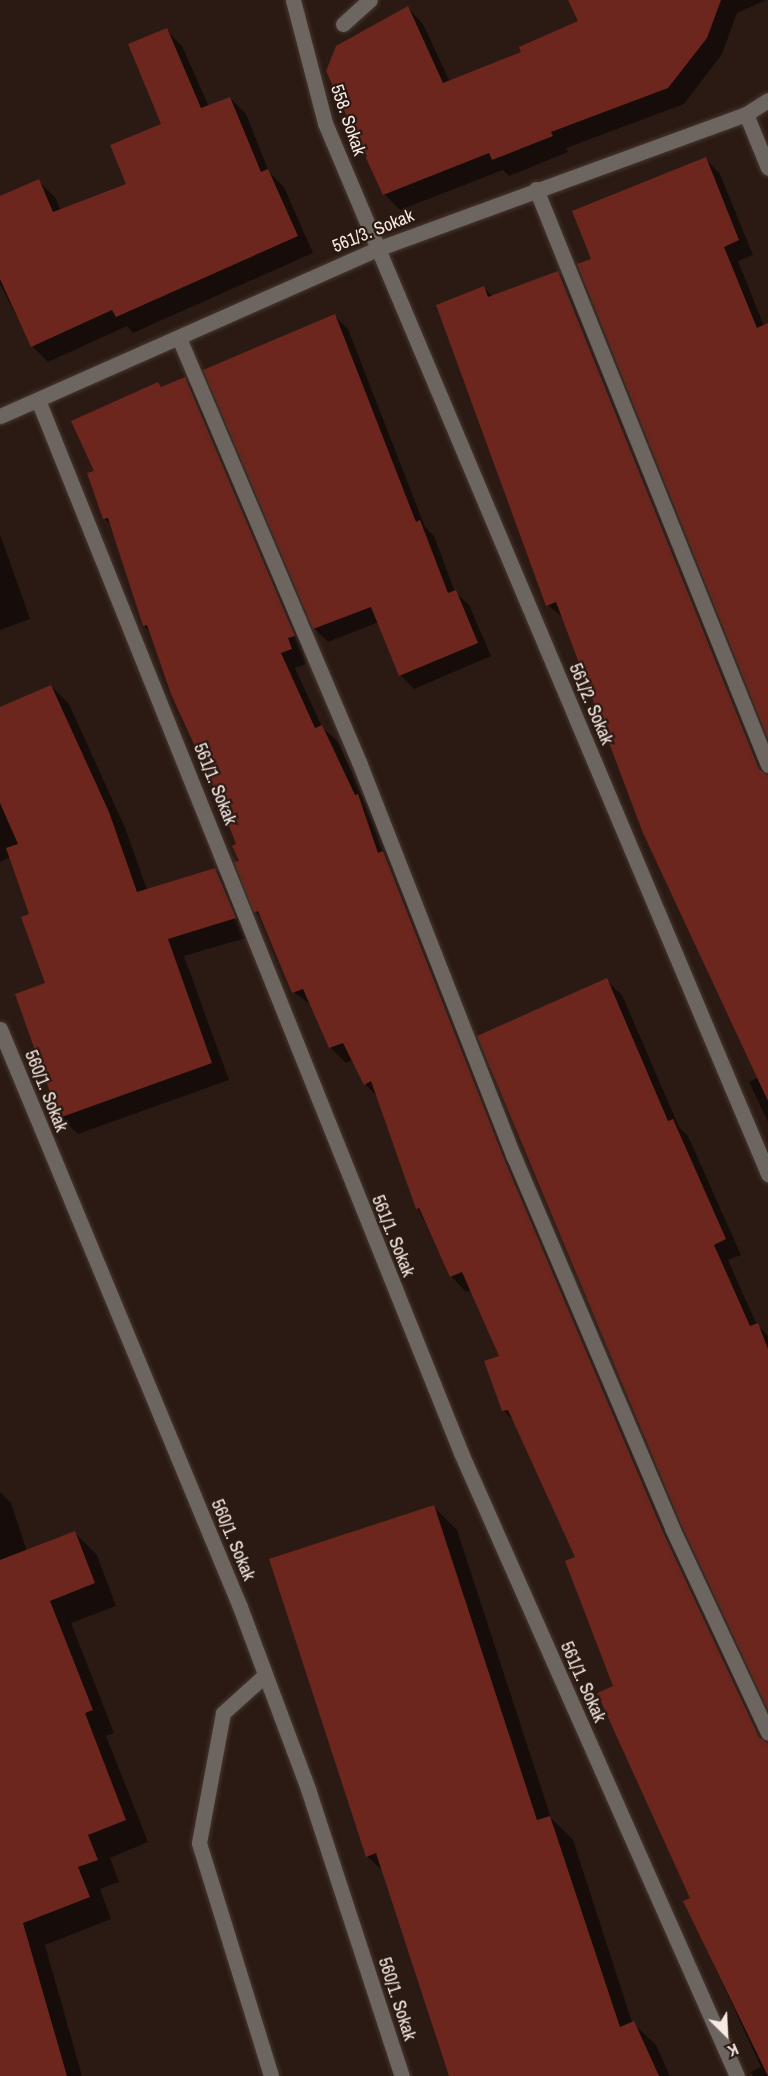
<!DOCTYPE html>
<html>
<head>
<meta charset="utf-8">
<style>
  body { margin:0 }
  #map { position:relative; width:768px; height:2076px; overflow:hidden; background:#2a1a13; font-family:"Archivo Narrow",sans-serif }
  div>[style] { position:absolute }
  .shadow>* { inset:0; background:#0007 }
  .building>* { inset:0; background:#6c261d }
  .roads { filter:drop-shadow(0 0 2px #473730) drop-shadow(0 0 2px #473730) }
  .lane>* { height:15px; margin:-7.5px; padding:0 7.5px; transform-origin:7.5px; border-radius:7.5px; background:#6d6660 }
  .street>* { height:15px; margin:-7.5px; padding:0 7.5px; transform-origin:7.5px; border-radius:7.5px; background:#6d6660 }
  span { translate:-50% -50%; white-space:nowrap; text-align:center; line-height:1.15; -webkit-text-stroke:4.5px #2a1a13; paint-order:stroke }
  .street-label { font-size:18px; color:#f6eae5 }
  .north { position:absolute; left:696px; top:2004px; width:60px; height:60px; -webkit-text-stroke:4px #2a1a13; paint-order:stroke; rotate:156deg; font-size:16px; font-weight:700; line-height:24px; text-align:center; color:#f6eae5 }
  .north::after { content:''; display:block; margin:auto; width:21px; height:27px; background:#f6eae5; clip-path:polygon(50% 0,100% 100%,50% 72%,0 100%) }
</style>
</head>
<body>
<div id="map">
  <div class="shadow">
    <div style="clip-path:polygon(570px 0,766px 0,737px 13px,722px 54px,684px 104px,566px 148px,568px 152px,509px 176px,503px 170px,400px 210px,384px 194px,408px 8px,423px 24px,450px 82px,523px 52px,580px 22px)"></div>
    <div style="clip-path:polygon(166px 30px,182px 46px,209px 107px,230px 98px,246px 114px,269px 172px,284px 187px,313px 253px,133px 333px,127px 326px,48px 362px,32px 346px,0 284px,0 198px,38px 181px,55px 197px,61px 211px,128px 184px,163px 125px)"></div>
    <div style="clip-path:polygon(706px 159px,720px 174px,753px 255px,738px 261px,764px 326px,768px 325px,768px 735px,593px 260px)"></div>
    <div style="clip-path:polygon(558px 273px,573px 287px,768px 772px,768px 1122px,749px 1082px,759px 1077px,564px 619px,548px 605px,484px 288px,493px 297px)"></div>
    <div style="clip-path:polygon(335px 316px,348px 329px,425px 527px,434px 536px,455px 592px,469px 605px,491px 656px,414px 689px,400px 675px,379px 622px,328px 642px,314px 628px)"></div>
    <div style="clip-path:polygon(185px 379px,200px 394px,309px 651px,303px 654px,306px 664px,295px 668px,322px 727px,338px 742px,366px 803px,373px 811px,678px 1549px,768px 1741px,768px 2076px,753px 2076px,751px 2072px,761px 2067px,685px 1902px,692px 1899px,599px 1694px,615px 1687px,577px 1557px,515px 1422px,504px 1411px,501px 1357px,472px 1290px,466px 1292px,451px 1276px,418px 1209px,379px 1098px,365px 1084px,353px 1060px,346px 1063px,331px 1048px,312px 1006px,294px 992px,263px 919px,256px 912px,238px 845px,151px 633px,144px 626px,112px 526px,104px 518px,96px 472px,158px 384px,162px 388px)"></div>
    <div style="clip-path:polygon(0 534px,30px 619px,0 630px)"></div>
    <div style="clip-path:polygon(51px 686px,69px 704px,126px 830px,147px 890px,215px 869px,232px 887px,252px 936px,184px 956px,229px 1080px,78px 1134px,60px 1117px,47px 984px,31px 914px,11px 857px,0 862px,0 709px)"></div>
    <div style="clip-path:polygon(606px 980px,622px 995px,679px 1127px,688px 1136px,741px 1255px,728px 1260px,757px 1325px,768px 1336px,768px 1706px)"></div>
    <div style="clip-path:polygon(0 1492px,11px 1503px,27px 1551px,74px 1532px,97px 1555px,116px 1606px,71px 1623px,114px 1733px,106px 1736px,148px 1842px,110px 1858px,119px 1882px,100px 1889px,111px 1919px,45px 1945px,82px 2076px,0 2076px)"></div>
    <div style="clip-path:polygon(434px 1507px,457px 1530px,551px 1818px,573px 1840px,632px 2022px,656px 2045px,670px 2076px,450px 2076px,384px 1872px,367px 1856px)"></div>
  </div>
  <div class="building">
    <div style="clip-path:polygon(568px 0,721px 0,707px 38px,668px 88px,551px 132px,553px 136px,492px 160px,489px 153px,383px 195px,326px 71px,336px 46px,408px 6px,443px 83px,521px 52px,519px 47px,578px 21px)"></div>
    <div style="clip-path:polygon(167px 28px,201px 108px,230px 97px,261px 172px,268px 169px,298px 236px,116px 317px,112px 310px,31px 347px,0 279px,0 196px,39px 179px,53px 212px,126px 184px,110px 145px,161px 124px,128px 44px)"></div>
    <div style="clip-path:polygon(706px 157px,739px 240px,724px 247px,757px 328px,768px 323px,768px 739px,577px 264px,591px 259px,572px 211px)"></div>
    <div style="clip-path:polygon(558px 271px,759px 769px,768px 775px,768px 1101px,643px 833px,556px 602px,546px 606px,436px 305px,484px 286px,488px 297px)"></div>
    <div style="clip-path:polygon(335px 314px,416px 522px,420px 520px,448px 593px,456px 590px,478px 643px,399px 676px,371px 607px,313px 629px,203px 370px)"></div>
    <div style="clip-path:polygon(185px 377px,295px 636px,288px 638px,292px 649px,281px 653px,315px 728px,322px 725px,355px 795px,358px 794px,378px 853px,383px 851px,505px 1161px,663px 1532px,759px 1737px,768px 1743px,768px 2076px,683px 1901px,690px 1898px,597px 1693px,613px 1686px,565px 1561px,575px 1557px,508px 1410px,502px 1411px,484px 1361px,499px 1356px,462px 1272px,450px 1277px,419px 1208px,416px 1209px,371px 1081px,364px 1085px,343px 1043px,329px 1048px,303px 989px,292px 993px,258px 911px,254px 913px,234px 862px,239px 861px,232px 846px,236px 844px,219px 799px,171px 694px,147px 625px,143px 626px,108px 518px,103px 519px,87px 473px,94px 471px,71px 421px,158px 382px,161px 387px)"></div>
    <div style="clip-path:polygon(51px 685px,109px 812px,137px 892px,215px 868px,236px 918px,168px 939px,212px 1063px,59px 1118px,15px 994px,45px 983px,21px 917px,29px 914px,6px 848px,18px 844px,0 803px,0 707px)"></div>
    <div style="clip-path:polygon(607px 978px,668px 1121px,673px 1119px,726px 1239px,714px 1245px,750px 1326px,758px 1323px,768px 1349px,768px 1710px,681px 1524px,477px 1036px)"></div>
    <div style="clip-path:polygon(434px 1505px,537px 1820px,550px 1816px,620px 2027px,634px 2021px,659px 2076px,449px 2076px,376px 1853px,366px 1857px,269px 1559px)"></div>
    <div style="clip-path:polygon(75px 1531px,95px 1583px,50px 1601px,93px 1710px,85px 1713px,126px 1820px,88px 1835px,98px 1860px,78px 1867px,90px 1897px,23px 1923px,67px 2076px,0 2076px,0 1560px)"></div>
  </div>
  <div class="roads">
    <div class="lane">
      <div style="left:265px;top:1675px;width:57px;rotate:137.9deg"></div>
      <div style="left:223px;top:1713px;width:132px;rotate:100.5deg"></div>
      <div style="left:199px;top:1843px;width:244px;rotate:72.8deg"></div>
    </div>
    <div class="street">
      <div style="left:293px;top:0;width:127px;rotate:75.4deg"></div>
      <div style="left:325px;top:123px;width:1141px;rotate:67.14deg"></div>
      <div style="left:343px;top:24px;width:36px;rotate:-42deg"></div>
      <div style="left:746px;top:114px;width:58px;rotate:67.8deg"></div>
      <div style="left:536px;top:189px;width:621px;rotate:68.06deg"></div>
      <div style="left:179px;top:338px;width:461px;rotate:67deg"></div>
      <div style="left:359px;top:762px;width:424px;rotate:68.6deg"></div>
      <div style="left:514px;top:1157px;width:403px;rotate:66.9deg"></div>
      <div style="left:672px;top:1528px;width:226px;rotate:64.9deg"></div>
      <div style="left:38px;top:400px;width:1135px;rotate:68.11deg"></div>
      <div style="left:461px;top:1453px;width:681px;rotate:66.11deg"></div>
      <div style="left:0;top:416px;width:412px;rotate:-23.9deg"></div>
      <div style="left:377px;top:249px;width:393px;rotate:-20.1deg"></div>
      <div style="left:746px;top:114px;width:26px;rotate:-32deg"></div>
      <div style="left:0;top:1029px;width:626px;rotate:67.45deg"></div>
      <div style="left:240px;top:1607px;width:194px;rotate:69.5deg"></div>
      <div style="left:308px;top:1789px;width:302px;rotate:71.9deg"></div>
    </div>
  </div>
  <div class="street-label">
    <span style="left:348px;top:120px;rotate:71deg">558. Sokak</span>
    <span style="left:373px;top:231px;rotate:-22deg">561/3. Sokak</span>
    <span style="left:591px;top:704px;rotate:67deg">561/2. Sokak</span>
    <span style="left:215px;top:784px;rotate:68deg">561/1. Sokak</span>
    <span style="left:46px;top:1091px;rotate:68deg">560/1. Sokak</span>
    <span style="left:393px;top:1236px;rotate:68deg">561/1. Sokak</span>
    <span style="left:233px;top:1540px;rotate:67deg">560/1. Sokak</span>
    <span style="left:583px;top:1682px;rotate:66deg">561/1. Sokak</span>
    <span style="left:397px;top:1999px;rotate:72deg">560/1. Sokak</span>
  </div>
  <div class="north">K</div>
</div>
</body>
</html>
